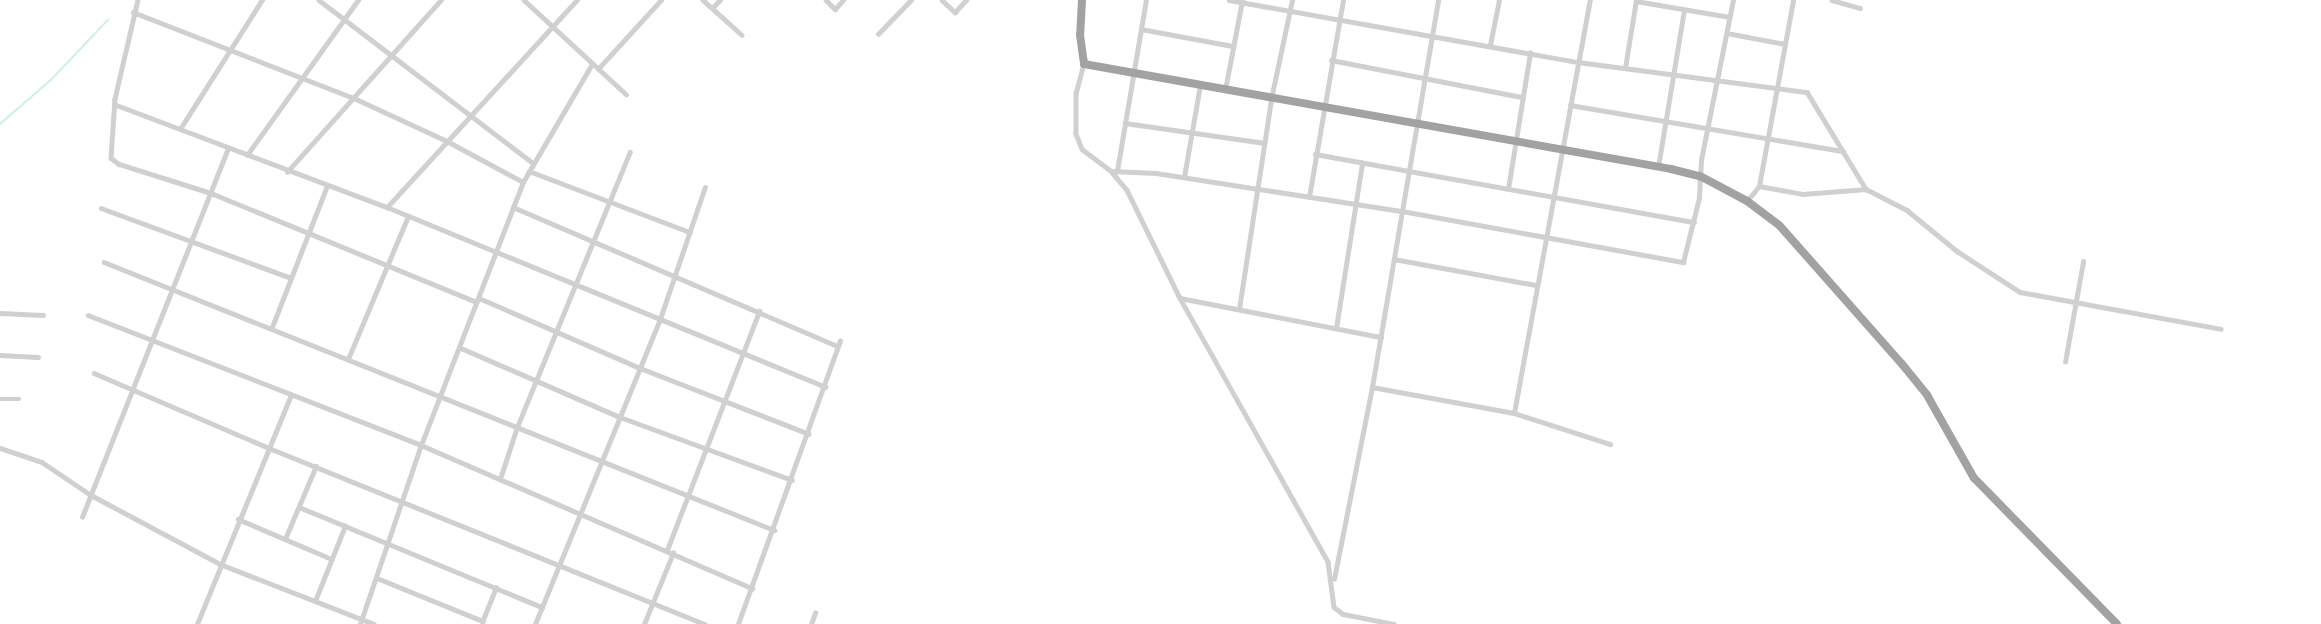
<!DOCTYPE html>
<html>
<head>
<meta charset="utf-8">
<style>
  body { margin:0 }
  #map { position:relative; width:2321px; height:624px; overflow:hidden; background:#fff; font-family:Karla,sans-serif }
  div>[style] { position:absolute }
  .stream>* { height:1.5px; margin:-0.75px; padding:0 0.75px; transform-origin:0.75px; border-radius:0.75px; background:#ceefe3 }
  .minor>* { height:4.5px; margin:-2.25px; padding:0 2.25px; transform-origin:2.25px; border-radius:2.25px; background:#d0d0d0 }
  .tertiary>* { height:5px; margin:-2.5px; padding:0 2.5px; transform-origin:2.5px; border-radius:2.5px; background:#d0d0d0 }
  .trunk>* { height:8px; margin:-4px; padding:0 4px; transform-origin:4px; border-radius:4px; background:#a2a2a2 }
  span { translate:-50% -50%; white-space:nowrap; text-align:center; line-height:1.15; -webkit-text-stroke:6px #fff; paint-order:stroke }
</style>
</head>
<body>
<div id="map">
  <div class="stream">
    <div style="left:0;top:124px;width:67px;rotate:-40.8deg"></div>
    <div style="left:51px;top:80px;width:83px;rotate:-46.5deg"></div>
  </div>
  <div class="minor">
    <div style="left:138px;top:0;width:102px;rotate:103.1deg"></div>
    <div style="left:115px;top:99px;width:59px;rotate:93.9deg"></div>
    <div style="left:111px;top:158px;width:10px;rotate:37deg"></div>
    <div style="left:119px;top:164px;width:96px;rotate:17.5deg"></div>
    <div style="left:211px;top:193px;width:287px;rotate:22.3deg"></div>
    <div style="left:319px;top:0;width:269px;rotate:37.3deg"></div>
    <div style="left:524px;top:0;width:139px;rotate:42.7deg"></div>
    <div style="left:703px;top:0;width:52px;rotate:41.9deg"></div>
    <div style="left:826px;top:0;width:13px;rotate:45deg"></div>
    <div style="left:835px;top:9px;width:12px;rotate:-48deg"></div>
    <div style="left:942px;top:0;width:18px;rotate:43deg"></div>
    <div style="left:955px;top:12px;width:16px;rotate:-47deg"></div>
    <div style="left:1229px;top:0;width:354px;rotate:10.1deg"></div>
    <div style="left:1578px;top:62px;width:231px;rotate:7.5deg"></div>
    <div style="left:1807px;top:92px;width:114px;rotate:58.7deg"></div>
    <div style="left:1866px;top:189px;width:46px;rotate:27.1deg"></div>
    <div style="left:1907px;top:210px;width:65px;rotate:39.4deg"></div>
    <div style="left:1957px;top:251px;width:75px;rotate:33.1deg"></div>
    <div style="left:2020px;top:292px;width:204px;rotate:10.4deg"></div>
    <div style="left:1832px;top:0;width:29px;rotate:16deg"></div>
    <div style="left:1636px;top:1px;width:95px;rotate:9.7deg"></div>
    <div style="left:712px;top:8px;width:11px;rotate:-45deg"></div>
    <div style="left:133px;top:12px;width:237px;rotate:21.3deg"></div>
    <div style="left:354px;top:98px;width:102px;rotate:24.8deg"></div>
    <div style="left:447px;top:141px;width:86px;rotate:28.3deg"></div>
    <div style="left:1141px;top:29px;width:94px;rotate:10.5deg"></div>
    <div style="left:1727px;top:33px;width:59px;rotate:10.7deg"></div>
    <div style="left:878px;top:34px;width:47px;rotate:-45.9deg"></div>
    <div style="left:1490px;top:45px;width:46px;rotate:-78.7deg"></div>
    <div style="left:1331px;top:60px;width:195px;rotate:11deg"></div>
    <div style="left:1084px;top:64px;width:30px;rotate:105deg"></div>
    <div style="left:1076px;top:93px;width:41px;rotate:90deg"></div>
    <div style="left:1076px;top:134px;width:16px;rotate:68deg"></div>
    <div style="left:1082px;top:149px;width:36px;rotate:37deg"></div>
    <div style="left:1111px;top:171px;width:25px;rotate:50deg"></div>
    <div style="left:1127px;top:190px;width:120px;rotate:63.9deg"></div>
    <div style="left:1180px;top:298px;width:303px;rotate:60.7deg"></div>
    <div style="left:1328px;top:562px;width:45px;rotate:82.4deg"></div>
    <div style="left:1334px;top:607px;width:11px;rotate:38deg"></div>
    <div style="left:1343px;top:614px;width:52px;rotate:11.1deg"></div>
    <div style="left:1625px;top:68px;width:69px;rotate:-80.8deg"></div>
    <div style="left:598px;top:69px;width:93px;rotate:-47.6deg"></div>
    <div style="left:1225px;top:90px;width:91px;rotate:-79.2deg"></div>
    <div style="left:114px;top:104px;width:292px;rotate:20.7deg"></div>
    <div style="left:387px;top:207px;width:474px;rotate:22.3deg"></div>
    <div style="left:1570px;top:105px;width:277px;rotate:9.6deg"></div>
    <div style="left:1125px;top:123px;width:141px;rotate:8.1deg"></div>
    <div style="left:180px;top:129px;width:153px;rotate:-57.6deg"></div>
    <div style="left:1315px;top:154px;width:385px;rotate:10.2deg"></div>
    <div style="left:247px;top:155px;width:191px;rotate:-54.4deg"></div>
    <div style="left:1658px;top:167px;width:159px;rotate:-80.6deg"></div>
    <div style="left:529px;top:171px;width:172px;rotate:20.8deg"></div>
    <div style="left:1111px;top:171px;width:45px;rotate:2.5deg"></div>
    <div style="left:1156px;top:173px;width:249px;rotate:8.8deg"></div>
    <div style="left:1402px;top:211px;width:286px;rotate:10.3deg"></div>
    <div style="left:1683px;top:262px;width:66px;rotate:-76deg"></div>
    <div style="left:1699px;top:198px;width:38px;rotate:-87deg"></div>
    <div style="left:1701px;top:160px;width:163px;rotate:-78.7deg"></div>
    <div style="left:1117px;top:171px;width:173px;rotate:-80.4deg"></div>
    <div style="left:287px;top:172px;width:231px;rotate:-48.2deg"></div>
    <div style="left:1184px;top:177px;width:93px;rotate:-80.1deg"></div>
    <div style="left:1759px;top:186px;width:189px;rotate:-79.6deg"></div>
    <div style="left:1508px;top:189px;width:138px;rotate:-80.8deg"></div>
    <div style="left:1309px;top:197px;width:200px;rotate:-80.2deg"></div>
    <div style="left:1747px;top:201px;width:19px;rotate:-51deg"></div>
    <div style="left:1759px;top:186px;width:45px;rotate:10.3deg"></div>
    <div style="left:1803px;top:194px;width:63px;rotate:-4.5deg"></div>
    <div style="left:513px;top:207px;width:353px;rotate:23.2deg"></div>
    <div style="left:101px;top:208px;width:202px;rotate:20.2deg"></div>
    <div style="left:1394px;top:259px;width:144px;rotate:10.4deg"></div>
    <div style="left:104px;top:262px;width:722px;rotate:21.8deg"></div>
    <div style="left:479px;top:298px;width:176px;rotate:23.5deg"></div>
    <div style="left:640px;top:368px;width:181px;rotate:21.3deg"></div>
    <div style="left:1180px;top:298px;width:205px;rotate:11deg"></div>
    <div style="left:1239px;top:309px;width:212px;rotate:-81.3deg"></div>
    <div style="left:1271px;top:99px;width:101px;rotate:-78deg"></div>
    <div style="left:0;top:313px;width:43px;rotate:2.7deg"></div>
    <div style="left:88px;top:315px;width:357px;rotate:21.3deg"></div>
    <div style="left:421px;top:445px;width:361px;rotate:23.4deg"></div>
    <div style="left:272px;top:327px;width:151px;rotate:-68.7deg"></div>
    <div style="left:1336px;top:328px;width:167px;rotate:-81deg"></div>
    <div style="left:461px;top:348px;width:173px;rotate:23.5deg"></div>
    <div style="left:620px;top:417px;width:183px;rotate:20.1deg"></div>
    <div style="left:0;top:355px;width:38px;rotate:3deg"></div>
    <div style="left:348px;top:359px;width:155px;rotate:-67.2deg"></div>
    <div style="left:2065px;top:362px;width:102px;rotate:-79.8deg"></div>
    <div style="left:94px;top:373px;width:190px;rotate:23.2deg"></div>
    <div style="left:269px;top:448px;width:470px;rotate:22deg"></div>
    <div style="left:1372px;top:387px;width:144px;rotate:10.4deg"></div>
    <div style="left:1514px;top:413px;width:101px;rotate:17.9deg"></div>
    <div style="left:0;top:399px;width:19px"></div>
    <div style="left:1514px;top:413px;width:420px;rotate:-79.6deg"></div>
    <div style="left:0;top:448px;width:44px;rotate:18.4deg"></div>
    <div style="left:42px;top:462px;width:59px;rotate:34deg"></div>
    <div style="left:91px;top:495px;width:146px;rotate:28.1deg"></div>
    <div style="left:220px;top:564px;width:165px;rotate:21.3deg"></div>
    <div style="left:500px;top:479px;width:55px;rotate:-71.9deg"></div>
    <div style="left:517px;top:427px;width:297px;rotate:-67.7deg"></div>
    <div style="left:299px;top:507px;width:263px;rotate:22.4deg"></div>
    <div style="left:82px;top:517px;width:397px;rotate:-68.4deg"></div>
    <div style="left:238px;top:519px;width:102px;rotate:23.1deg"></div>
    <div style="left:285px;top:539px;width:79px;rotate:-67deg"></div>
    <div style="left:667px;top:550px;width:256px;rotate:-68.9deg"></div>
    <div style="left:377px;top:578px;width:114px;rotate:22.1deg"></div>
    <div style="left:1334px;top:579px;width:196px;rotate:-78.8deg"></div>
    <div style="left:1372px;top:387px;width:393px;rotate:-80.3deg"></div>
    <div style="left:315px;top:601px;width:81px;rotate:-68.2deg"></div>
    <div style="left:482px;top:622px;width:37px;rotate:-68deg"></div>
    <div style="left:197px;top:624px;width:248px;rotate:-67.7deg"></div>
    <div style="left:360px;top:624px;width:189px;rotate:-71.2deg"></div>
    <div style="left:421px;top:445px;width:282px;rotate:-68.8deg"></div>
    <div style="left:523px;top:182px;width:137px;rotate:-59.7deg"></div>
    <div style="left:535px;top:624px;width:330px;rotate:-67.7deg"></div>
    <div style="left:660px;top:319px;width:139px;rotate:-71.2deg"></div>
    <div style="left:644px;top:624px;width:77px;rotate:-67.8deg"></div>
    <div style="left:738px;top:624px;width:301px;rotate:-70.2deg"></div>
    <div style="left:811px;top:624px;width:12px;rotate:-70deg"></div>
  </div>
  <div class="tertiary">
    <div style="left:387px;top:207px;width:281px;rotate:-47.5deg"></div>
  </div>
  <div class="trunk">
    <div style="left:1082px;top:0;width:35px;rotate:93deg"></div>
    <div style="left:1080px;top:35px;width:29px;rotate:82deg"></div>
    <div style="left:1084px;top:64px;width:596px;rotate:10.14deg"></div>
    <div style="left:1671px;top:169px;width:30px;rotate:14deg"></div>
    <div style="left:1700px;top:176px;width:53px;rotate:28deg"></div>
    <div style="left:1747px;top:201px;width:40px;rotate:37deg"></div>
    <div style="left:1779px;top:225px;width:186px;rotate:48.5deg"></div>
    <div style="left:1902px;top:364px;width:40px;rotate:51deg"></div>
    <div style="left:1927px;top:395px;width:95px;rotate:60.5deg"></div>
    <div style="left:1974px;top:478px;width:204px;rotate:45.6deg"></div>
  </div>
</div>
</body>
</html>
